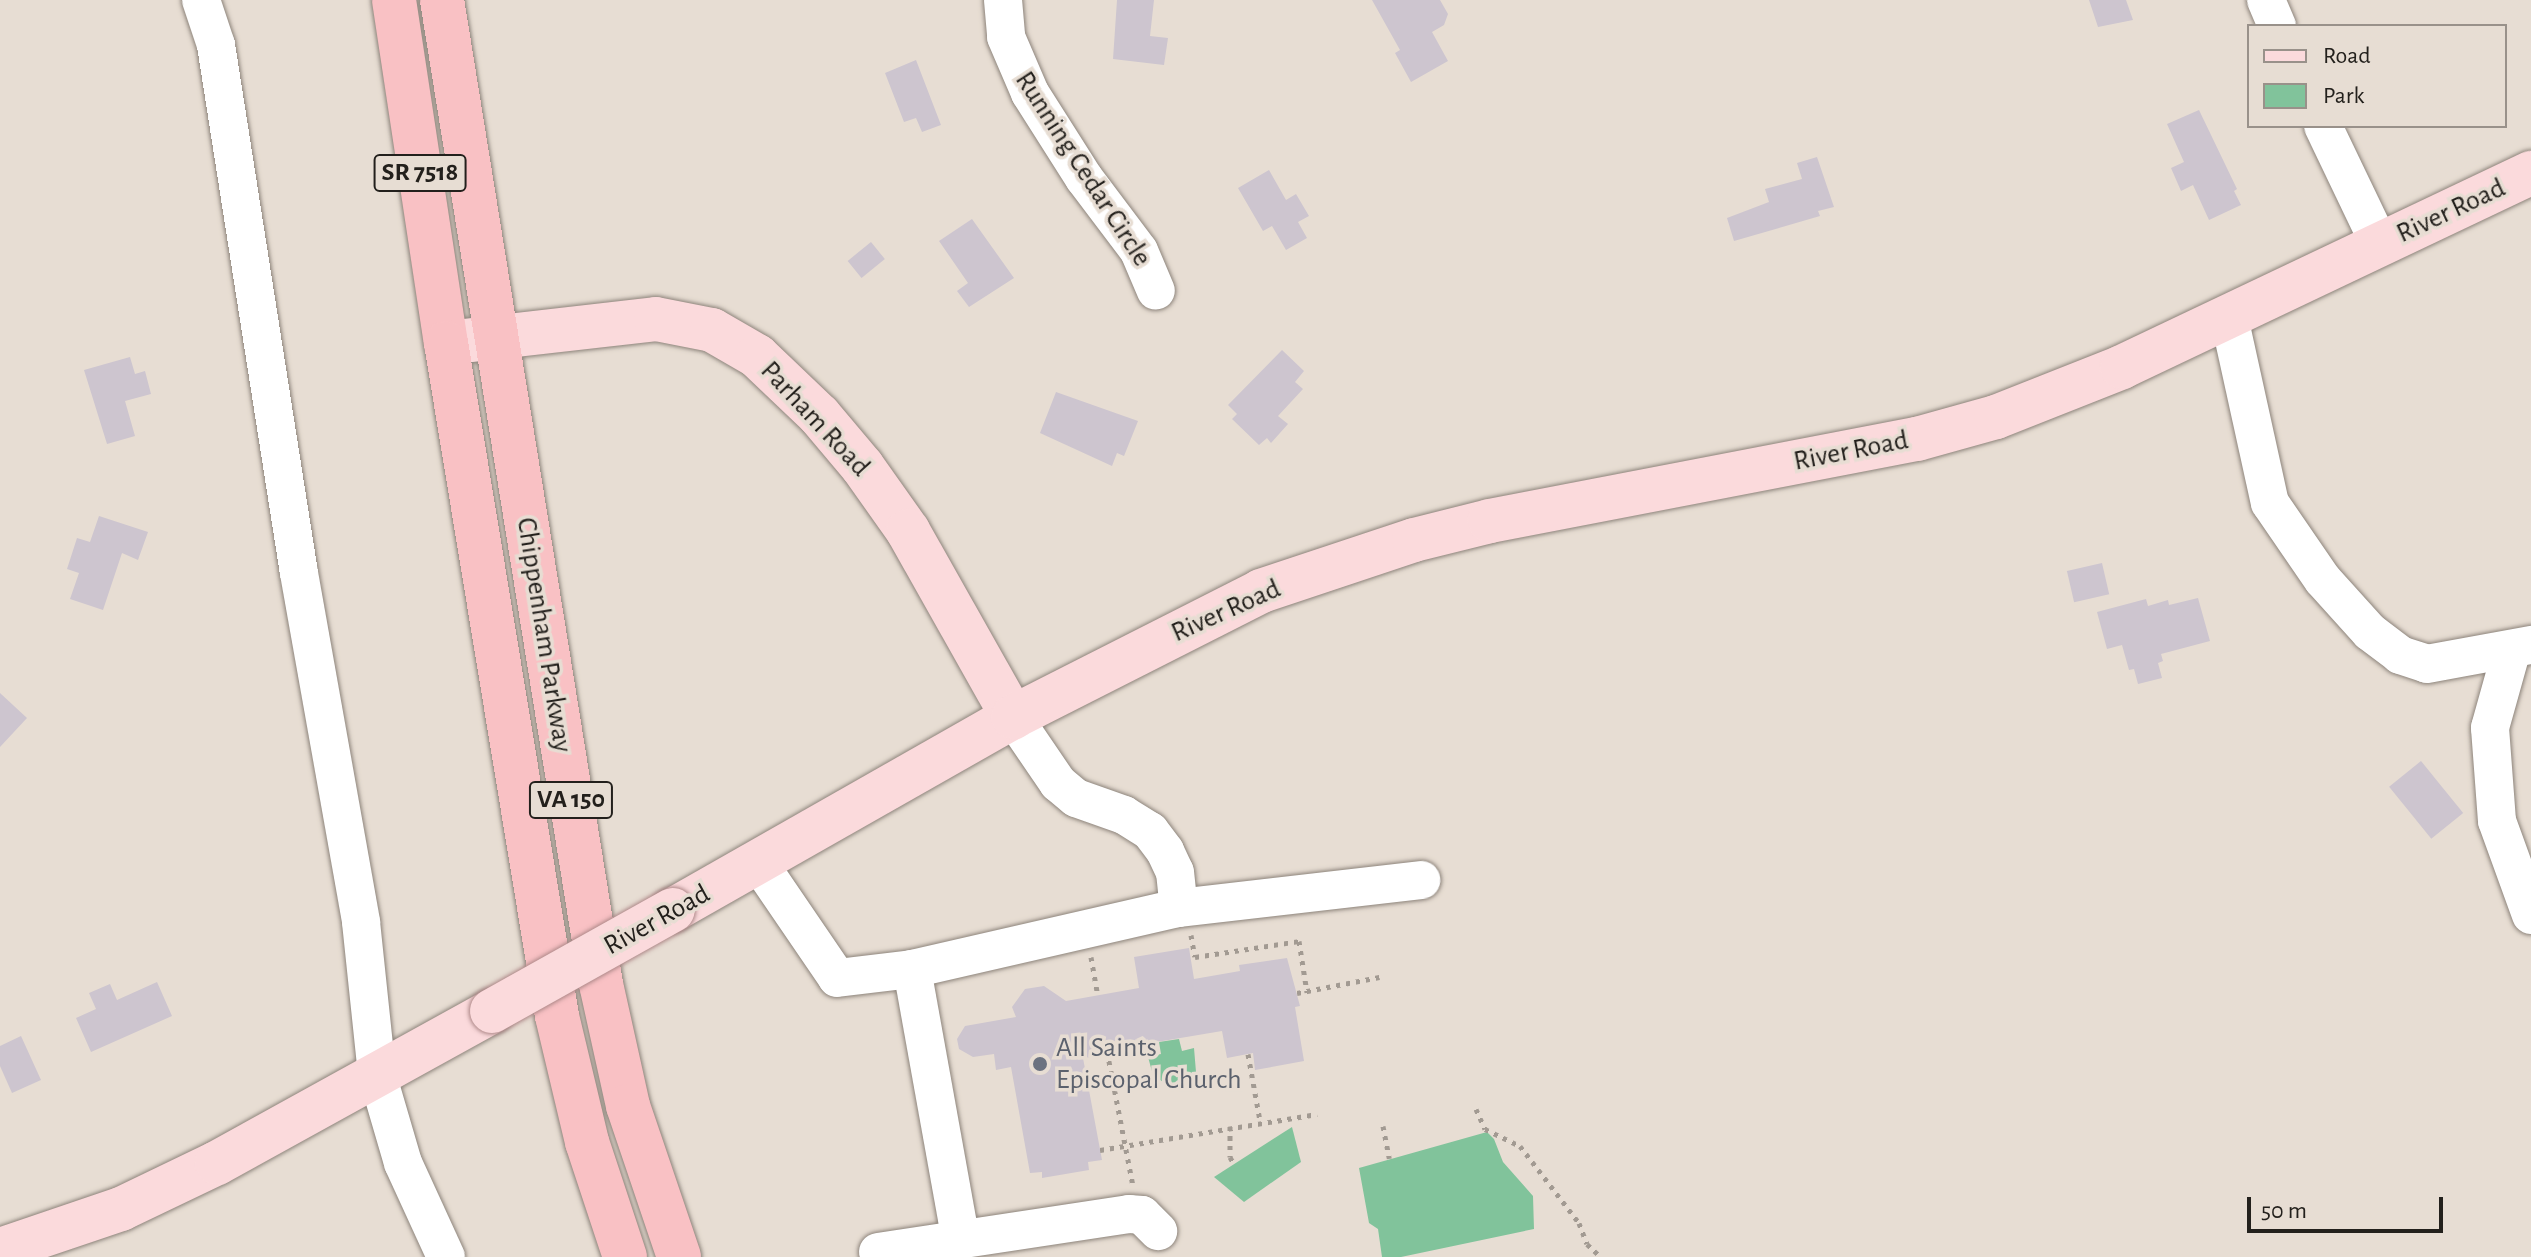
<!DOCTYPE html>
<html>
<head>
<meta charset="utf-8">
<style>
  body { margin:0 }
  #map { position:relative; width:2531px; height:1257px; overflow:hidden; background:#e7ddd3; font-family:"Alegreya Sans",sans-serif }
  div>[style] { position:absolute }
  .green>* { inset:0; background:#81c39b }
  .building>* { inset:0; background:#cdc5cf; transform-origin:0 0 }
  .path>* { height:5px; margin-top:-2.5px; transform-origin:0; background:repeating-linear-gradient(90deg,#a29a92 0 4px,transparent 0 10px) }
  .roads { filter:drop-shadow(0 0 2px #8d847b) drop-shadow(0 0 2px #8d847b) }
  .minor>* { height:38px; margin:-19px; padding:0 19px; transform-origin:19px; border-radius:19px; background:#fff }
  .major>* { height:44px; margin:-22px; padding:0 22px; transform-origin:22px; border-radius:22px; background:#fbdadc }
  .highway>* { height:44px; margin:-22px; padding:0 22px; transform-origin:22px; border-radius:22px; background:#f9c1c4 }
  .bridges { filter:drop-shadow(0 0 2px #ae8989) drop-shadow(0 0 2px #ae8989) }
  .major-bridge>* { height:44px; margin:-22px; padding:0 22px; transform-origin:22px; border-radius:22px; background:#fbdadc }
  .dots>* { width:22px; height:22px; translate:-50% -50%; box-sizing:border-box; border:4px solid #e7ddd3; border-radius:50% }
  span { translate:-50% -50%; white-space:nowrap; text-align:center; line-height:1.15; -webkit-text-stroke:7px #e7ddd3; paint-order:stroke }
  .shield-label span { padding:2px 6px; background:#e7ddd3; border:2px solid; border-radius:6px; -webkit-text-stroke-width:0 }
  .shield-label { font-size:26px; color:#23201c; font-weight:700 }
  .street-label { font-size:28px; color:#23201c }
  .worship-label { font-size:28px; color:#5b616d }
  .left { translate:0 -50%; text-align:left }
  .legend { position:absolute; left:2247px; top:24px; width:260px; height:104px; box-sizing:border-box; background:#e7ddd3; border:2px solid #99918a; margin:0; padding:10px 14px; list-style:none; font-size:24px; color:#23201c }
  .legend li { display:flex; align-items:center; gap:16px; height:40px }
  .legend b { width:40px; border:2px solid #99918a }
  .scale { position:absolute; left:2247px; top:1197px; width:196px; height:36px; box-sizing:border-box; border:4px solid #23201c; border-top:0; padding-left:10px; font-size:24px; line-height:28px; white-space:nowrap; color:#23201c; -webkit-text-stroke:6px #e7ddd3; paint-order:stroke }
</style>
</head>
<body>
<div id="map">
  <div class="green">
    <div style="clip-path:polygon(1179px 1039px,1182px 1051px,1194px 1048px,1196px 1072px,1184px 1081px,1166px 1084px,1153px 1075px,1148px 1057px,1161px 1054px,1159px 1042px)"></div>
    <div style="clip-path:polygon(1292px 1127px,1301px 1162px,1244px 1202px,1214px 1177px)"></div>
    <div style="clip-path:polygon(1487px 1132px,1494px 1139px,1503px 1162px,1533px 1196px,1534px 1229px,1401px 1257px,1382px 1257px,1378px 1229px,1369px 1223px,1359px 1168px)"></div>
  </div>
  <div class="building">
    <div style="clip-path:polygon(1117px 0,1154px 0,1150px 36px,1168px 38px,1164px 65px,1113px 59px)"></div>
    <div style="clip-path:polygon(1372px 0,1440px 0,1448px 14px,1444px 25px,1432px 32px,1448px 61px,1411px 82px,1395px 53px,1400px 50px)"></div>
    <div style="clip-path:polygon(2089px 0,2126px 0,2133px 20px,2098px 27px)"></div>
    <div style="clip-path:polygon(916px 60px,941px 125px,922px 132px,916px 118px,904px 122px,885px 73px)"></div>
    <div style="clip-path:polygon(2199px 110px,2237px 189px,2234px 191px,2241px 205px,2209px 220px,2193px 185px,2181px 191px,2171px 168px,2184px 162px,2167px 124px)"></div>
    <div style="clip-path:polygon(1817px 157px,1834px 207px,1818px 211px,1820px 216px,1734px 241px,1727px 218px,1769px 202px,1765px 189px,1802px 179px,1797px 163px)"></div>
    <div style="clip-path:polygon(1269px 170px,1286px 200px,1296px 194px,1309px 216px,1298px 222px,1307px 238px,1286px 250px,1272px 226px,1263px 231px,1238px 188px)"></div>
    <div style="clip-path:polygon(972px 219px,1014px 278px,969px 307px,957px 291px,968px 283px,939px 241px)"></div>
    <div style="left:871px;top:242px;width:22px;height:30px;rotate:51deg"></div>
    <div style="clip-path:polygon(1282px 350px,1304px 371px,1295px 382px,1303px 389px,1278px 416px,1288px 424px,1271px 443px,1267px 438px,1259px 445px,1232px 419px,1237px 414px,1228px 405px)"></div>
    <div style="clip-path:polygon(130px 357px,135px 374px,145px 371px,151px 394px,125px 401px,135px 436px,107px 444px,84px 370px)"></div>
    <div style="clip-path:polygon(1056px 392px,1138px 421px,1124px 456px,1117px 453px,1112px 466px,1040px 433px)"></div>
    <div style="clip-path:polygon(99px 516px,148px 532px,138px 560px,122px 553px,103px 610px,70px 599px,79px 573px,67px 569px,77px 538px,90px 542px)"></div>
    <div style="left:2102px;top:563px;width:32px;height:36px;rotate:77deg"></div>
    <div style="clip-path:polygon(2198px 598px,2210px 641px,2161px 654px,2163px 661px,2158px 663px,2162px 678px,2138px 684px,2134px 669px,2129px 670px,2122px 645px,2107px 649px,2097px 612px,2146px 599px,2148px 606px,2168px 600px,2169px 605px)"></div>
    <div style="clip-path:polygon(0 693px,27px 718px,0 747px)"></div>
    <div style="left:2421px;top:761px;width:67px;height:41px;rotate:51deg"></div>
    <div style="clip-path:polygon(1189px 948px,1194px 979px,1240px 971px,1239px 965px,1287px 958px,1300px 1006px,1295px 1007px,1304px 1061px,1255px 1070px,1253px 1053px,1227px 1058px,1222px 1031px,1097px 1052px,1098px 1056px,1083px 1058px,1102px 1160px,1088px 1162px,1089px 1170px,1042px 1178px,1042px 1172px,1030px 1173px,1011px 1067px,996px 1070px,994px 1054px,973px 1057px,959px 1049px,957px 1039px,965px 1026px,1016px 1017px,1012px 1007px,1025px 989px,1044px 986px,1066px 1001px,1139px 988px,1134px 957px)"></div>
    <div style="clip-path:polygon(157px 982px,172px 1016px,91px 1052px,76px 1018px,96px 1009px,89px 993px,110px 984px,117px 1000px)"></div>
    <div style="clip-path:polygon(21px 1036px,41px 1080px,12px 1093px,0 1066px,0 1046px)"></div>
  </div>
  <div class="path">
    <div style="left:1191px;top:935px;width:22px;rotate:80deg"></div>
    <div style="left:1195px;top:957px;width:105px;rotate:-8.7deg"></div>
    <div style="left:1299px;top:941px;width:52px;rotate:81.1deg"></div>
    <div style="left:1091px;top:957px;width:39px;rotate:80deg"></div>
    <div style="left:1297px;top:993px;width:84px;rotate:-11deg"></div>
    <div style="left:1107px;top:1051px;width:137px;rotate:79.1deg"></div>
    <div style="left:1248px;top:1054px;width:68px;rotate:79.8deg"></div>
    <div style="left:1476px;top:1109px;width:22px;rotate:66deg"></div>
    <div style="left:1485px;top:1129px;width:39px;rotate:26deg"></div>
    <div style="left:1520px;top:1146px;width:97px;rotate:52.5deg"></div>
    <div style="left:1579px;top:1223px;width:22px;rotate:69deg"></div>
    <div style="left:1587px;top:1244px;width:19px;rotate:43deg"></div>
    <div style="left:1230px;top:1126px;width:31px;rotate:90deg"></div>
    <div style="left:1230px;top:1157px;width:8px;rotate:60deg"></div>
    <div style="left:1383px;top:1126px;width:33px;rotate:79deg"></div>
    <div style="left:1100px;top:1150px;width:220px;rotate:-9.4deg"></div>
  </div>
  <div class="roads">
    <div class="minor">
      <div style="left:201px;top:0;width:47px;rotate:71.6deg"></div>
      <div style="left:216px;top:45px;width:534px;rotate:81.07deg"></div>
      <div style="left:299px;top:573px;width:354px;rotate:79.9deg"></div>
      <div style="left:361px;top:922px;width:153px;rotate:84deg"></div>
      <div style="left:377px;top:1074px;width:93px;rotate:73.7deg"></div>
      <div style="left:403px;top:1163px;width:103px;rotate:65.4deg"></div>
      <div style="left:1003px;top:0;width:37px;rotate:85deg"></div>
      <div style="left:1006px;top:37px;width:61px;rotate:66.8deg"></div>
      <div style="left:1030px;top:93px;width:101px;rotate:57.6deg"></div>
      <div style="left:1084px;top:178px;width:91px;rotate:53deg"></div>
      <div style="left:1139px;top:251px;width:43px;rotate:67deg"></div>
      <div style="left:2266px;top:0;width:28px;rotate:67deg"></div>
      <div style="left:2323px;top:126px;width:132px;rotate:64.4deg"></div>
      <div style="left:2229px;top:317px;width:190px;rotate:77.6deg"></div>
      <div style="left:2270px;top:503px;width:93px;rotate:55.5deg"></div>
      <div style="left:2323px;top:580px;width:70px;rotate:47.9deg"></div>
      <div style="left:2370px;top:632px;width:38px;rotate:37deg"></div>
      <div style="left:2400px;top:655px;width:28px;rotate:18deg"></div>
      <div style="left:2427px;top:664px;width:106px;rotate:-10.4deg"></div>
      <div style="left:2512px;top:649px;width:82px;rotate:105.6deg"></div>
      <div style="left:2490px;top:728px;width:93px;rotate:85.7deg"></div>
      <div style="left:2497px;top:821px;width:100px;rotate:70.1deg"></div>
      <div style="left:1013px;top:717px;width:80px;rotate:55.7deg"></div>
      <div style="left:1058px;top:783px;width:23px;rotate:40deg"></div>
      <div style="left:1076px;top:798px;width:51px;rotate:19.5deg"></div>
      <div style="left:1124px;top:815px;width:31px;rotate:32deg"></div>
      <div style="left:1150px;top:831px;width:25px;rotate:53deg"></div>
      <div style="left:1165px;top:851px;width:23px;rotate:65deg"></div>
      <div style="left:1175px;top:872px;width:36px;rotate:84deg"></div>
      <div style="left:758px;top:862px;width:140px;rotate:55.7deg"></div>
      <div style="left:837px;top:978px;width:76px;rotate:-6.8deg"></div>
      <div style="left:912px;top:969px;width:274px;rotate:-12.9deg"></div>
      <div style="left:1179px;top:908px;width:244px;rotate:-6.6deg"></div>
      <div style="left:912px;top:969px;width:272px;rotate:79.8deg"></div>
      <div style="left:878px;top:1252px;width:254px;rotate:-8.6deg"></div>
      <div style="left:1129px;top:1214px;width:13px;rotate:4deg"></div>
      <div style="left:1142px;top:1215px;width:23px;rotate:45deg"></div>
    </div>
    <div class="major">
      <div style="left:446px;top:343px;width:211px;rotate:-6.5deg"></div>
      <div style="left:656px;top:319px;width:57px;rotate:11.1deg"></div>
      <div style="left:712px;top:330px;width:52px;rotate:30deg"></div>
      <div style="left:757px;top:356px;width:86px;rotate:43.6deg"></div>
      <div style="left:819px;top:415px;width:67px;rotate:49.9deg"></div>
      <div style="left:862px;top:466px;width:80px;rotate:54.7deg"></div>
      <div style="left:908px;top:531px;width:214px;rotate:60.6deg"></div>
      <div style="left:673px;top:910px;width:391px;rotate:-29.6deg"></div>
      <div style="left:1013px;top:717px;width:278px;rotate:-26.9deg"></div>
      <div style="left:1261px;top:591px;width:161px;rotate:-18.4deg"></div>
      <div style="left:1414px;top:540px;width:78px;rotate:-14deg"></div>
      <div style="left:1490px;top:521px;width:435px;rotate:-10.9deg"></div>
      <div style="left:1917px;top:439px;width:82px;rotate:-15.6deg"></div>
      <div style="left:1996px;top:417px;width:136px;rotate:-21.6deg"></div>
      <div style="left:2122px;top:367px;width:453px;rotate:-25.4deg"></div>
      <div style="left:0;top:1250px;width:128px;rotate:-18.7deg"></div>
      <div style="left:121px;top:1209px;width:106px;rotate:-25.6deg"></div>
      <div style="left:217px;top:1163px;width:314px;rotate:-28.9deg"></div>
    </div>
    <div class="highway">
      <div style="left:394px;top:0;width:347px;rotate:81.4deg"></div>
      <div style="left:446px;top:343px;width:682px;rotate:80.63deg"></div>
      <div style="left:557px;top:1016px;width:130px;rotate:76.6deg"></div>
      <div style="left:587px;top:1142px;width:121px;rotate:71.7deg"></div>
      <div style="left:442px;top:0;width:997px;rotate:80.82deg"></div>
      <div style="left:601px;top:984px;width:125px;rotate:77.5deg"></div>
      <div style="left:628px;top:1106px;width:159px;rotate:71.3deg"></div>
    </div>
  </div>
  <div class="bridges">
    <div class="major-bridge">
      <div style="left:492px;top:1011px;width:207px;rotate:-29.2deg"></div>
    </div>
  </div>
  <div class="dots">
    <div style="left:1040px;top:1064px;background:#6b7280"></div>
  </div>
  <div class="shield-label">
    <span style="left:420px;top:173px">SR 7518</span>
    <span style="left:571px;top:800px">VA 150</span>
  </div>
  <div class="street-label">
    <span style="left:1083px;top:169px;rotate:57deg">Running Cedar Circle</span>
    <span style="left:2451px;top:211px;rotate:-25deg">River Road</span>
    <span style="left:815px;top:419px;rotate:47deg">Parham Road</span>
    <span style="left:1851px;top:451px;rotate:-11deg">River Road</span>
    <span style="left:1226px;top:611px;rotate:-24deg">River Road</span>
    <span style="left:544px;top:635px;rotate:81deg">Chippenham Parkway</span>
    <span style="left:657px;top:920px;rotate:-29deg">River Road</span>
  </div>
  <div class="worship-label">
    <span class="left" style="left:1056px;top:1064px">All Saints<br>Episcopal Church</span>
  </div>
  <ul class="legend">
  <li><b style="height:10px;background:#fbdadc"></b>Road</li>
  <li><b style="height:22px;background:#81c39b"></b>Park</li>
  </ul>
  <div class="scale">50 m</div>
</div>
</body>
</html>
